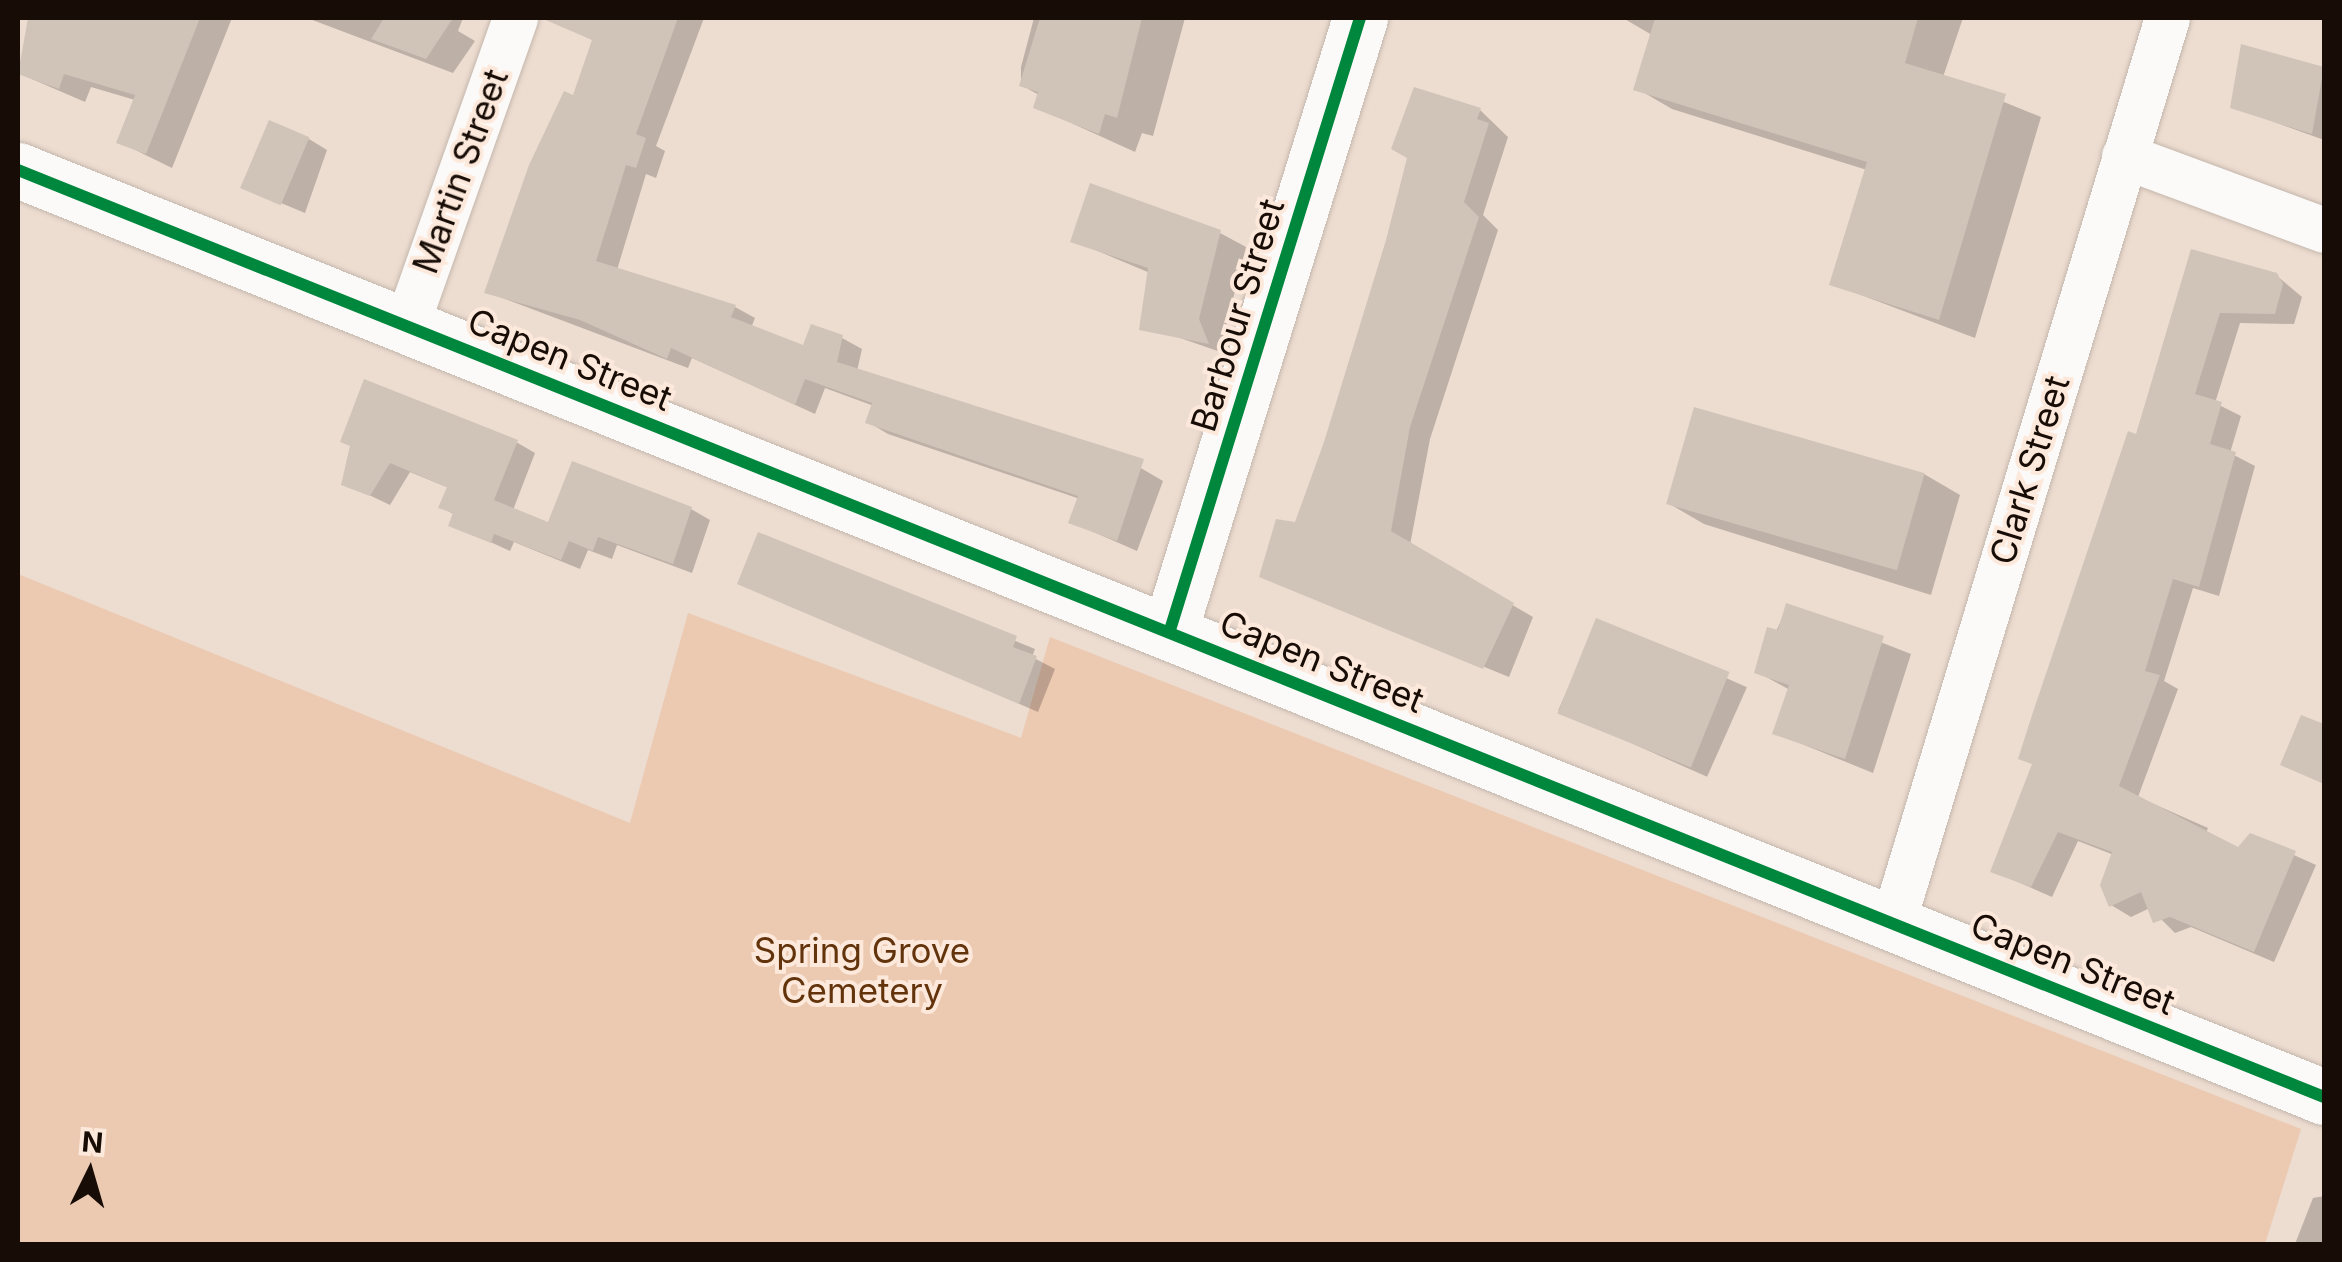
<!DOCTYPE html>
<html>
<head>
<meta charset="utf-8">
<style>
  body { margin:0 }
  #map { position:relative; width:2342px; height:1262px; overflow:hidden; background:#eddcd0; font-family:Inter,sans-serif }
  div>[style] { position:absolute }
  .green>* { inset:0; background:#ecc9b1 }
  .shadow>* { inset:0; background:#0003; transform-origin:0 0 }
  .building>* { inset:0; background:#d0c4b9; transform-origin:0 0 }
  .roads { filter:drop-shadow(0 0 2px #c4b7ad) drop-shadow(0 0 2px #c4b7ad) }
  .street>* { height:45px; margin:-22.5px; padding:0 22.5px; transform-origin:22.5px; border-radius:22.5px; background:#fcfaf8 }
  .secondary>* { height:55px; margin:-27.5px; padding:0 27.5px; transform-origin:27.5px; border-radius:27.5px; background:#fcfaf8 }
  .cycleway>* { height:12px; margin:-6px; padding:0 6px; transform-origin:6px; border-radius:6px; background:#00873e }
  span { translate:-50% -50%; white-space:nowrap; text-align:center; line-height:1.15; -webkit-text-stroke:8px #fde9dc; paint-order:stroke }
  .street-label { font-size:35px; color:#180d06 }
  .park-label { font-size:35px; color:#63340c }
  .frame { position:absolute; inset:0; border:20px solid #180d06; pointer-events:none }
  .north { position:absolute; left:40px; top:1122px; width:100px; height:100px; -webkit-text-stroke:8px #fde9dc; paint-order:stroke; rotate:5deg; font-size:28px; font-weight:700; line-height:40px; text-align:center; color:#180d06 }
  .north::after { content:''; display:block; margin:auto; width:35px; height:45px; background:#180d06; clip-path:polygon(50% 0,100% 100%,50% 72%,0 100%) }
</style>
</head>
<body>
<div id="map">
  <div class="green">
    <div style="clip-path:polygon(18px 574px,630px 823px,688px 613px,1021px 738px,1050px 637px,2301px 1129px,2265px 1244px,18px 1244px)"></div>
  </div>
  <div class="shadow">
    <div style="clip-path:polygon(30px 18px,232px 18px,172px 168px,119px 142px,135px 100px,91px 87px,85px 102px,18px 73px)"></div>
    <div style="clip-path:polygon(307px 18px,463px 18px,458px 31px,475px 41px,453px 73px)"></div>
    <div style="clip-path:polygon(586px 18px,704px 18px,656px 146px,665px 151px,656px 178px,646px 174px,617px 270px,735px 307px,755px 318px,751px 328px,805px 348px,842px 338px,862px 349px,857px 371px,1100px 453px,1103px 446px,1163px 481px,1137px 551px,1071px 522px,1080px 499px,888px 434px,868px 422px,874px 406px,825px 388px,815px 414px,692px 358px,688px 368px,487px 292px,575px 98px,594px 41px,584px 35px)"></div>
    <div style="clip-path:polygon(1034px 18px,1185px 18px,1153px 136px,1142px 133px,1135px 152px,1036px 107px,1039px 95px,1021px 85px,1021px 67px)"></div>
    <div style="clip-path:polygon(1623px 18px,1963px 18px,1943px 77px,2041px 117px,1975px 338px,1832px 284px,1867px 170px,1672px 109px,1636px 88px,1652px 35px)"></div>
    <div style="clip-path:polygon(2243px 47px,2324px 70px,2324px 140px,2233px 107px)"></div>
    <div style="clip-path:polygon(1480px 110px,1508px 137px,1483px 215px,1498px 230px,1430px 439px,1410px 545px,1533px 617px,1509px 677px,1262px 576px,1297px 524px)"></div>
    <div style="clip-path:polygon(309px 139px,327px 150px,305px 213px,245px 188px)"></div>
    <div style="clip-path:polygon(1220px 233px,1246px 247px,1224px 335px,1232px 356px,1140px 324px,1150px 273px,1074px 241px)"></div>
    <div style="clip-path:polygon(2193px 252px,2276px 275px,2302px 297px,2294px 324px,2240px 323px,2215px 403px,2241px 416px,2230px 453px,2255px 466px,2219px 596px,2193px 588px,2164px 681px,2178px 689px,2138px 797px,2208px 828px,2204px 837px,2239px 850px,2251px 836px,2316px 865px,2274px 962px,2191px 927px,2175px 933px,2150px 908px,2131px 917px,2111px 905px,2114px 855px,2078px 841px,2052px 897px,1993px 871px,2035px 765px)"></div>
    <div style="clip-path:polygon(516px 442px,535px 453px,513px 510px,549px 526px,691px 509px,710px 520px,692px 573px,617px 545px,612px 559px,588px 550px,580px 569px,514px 542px,510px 551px,451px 524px,455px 515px,441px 507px,449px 488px,410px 472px,390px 505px,344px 483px,353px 447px)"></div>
    <div style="clip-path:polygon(1924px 474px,1960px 495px,1931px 595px,1704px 524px,1668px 503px)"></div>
    <div style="clip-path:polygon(759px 536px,1035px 649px,1032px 657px,1055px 669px,1038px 712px,740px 583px)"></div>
    <div style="clip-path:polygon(1788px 606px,1911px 654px,1873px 773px,1775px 733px,1790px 690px,1757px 672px)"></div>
    <div style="left:1598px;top:621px;width:163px;height:98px;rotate:24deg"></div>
    <div style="clip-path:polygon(2324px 1196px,2324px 1244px,2295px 1244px,2313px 1198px)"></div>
  </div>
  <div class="building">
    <div style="clip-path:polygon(28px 18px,200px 18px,146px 154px,116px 143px,135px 95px,64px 74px,59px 89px,18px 74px)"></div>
    <div style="clip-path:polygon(384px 18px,453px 18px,426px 59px,371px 39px)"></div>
    <div style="clip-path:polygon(541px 18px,678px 18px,636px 134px,646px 138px,636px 168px,626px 165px,596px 261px,736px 305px,731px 317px,803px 345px,811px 324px,843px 335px,837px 362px,1144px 459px,1117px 541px,1068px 523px,1078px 496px,865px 423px,872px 403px,805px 379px,795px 405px,671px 348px,667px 359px,580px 320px,484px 293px,529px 165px,564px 91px,573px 95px,592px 40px)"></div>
    <div style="clip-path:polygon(1040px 18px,1142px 18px,1117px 118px,1105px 114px,1099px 134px,1033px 108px,1038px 92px,1019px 86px)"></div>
    <div style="clip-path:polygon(1655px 18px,1918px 18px,1905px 63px,2006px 94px,1939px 320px,1829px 285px,1867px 162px,1633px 90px)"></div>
    <div style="clip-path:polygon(2241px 44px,2324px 67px,2312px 134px,2230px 108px)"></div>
    <div style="clip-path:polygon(1414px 87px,1481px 108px,1477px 119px,1489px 123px,1464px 202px,1479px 217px,1410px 427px,1391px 531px,1514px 603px,1483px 669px,1259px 577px,1276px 519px,1295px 522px,1324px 442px,1386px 240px,1407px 158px,1391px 149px)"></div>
    <div style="left:269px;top:120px;width:44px;height:74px;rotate:23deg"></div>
    <div style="clip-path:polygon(1090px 183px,1221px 230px,1199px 319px,1209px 344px,1139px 330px,1148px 268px,1070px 242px)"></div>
    <div style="clip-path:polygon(2191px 249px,2277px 273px,2283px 284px,2275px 314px,2220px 313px,2195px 394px,2222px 402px,2210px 444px,2236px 452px,2199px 587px,2173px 579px,2145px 671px,2160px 675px,2119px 786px,2238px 847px,2250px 833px,2296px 851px,2254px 952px,2170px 917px,2153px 923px,2141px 892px,2109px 907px,2100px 885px,2112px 852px,2058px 832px,2031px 887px,1990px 872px,2032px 764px,2018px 759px,2032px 715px,2128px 431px,2136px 434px)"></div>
    <div style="clip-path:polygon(364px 379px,518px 440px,494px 500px,548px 522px,572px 461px,692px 507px,673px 564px,598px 537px,593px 551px,569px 541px,561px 560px,494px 534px,491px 543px,448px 526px,453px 513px,438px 508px,447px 487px,390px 463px,370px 496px,341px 485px,350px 446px,340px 442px)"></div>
    <div style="left:1694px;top:407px;width:240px;height:101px;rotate:16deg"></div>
    <div style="clip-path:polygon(758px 532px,1017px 636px,1013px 647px,1037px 656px,1019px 704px,737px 584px)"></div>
    <div style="clip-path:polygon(1786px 603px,1884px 636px,1845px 759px,1772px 734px,1789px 685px,1754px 673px,1767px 627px,1778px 630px)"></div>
    <div style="left:1596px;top:618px;width:144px;height:103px;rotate:22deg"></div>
    <div style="clip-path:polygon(2301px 715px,2324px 724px,2324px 784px,2280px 765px)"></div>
  </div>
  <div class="roads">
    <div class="street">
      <div style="left:2124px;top:156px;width:213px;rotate:20.3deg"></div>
      <div style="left:406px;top:326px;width:327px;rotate:-70.5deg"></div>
      <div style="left:1893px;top:922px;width:945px;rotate:-73.14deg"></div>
    </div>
    <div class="secondary">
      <div style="left:18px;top:170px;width:2485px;rotate:21.9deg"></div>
      <div style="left:1170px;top:630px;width:641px;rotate:-72.75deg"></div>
    </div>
  </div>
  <div class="cycleway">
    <div style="left:18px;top:170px;width:2485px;rotate:21.9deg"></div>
    <div style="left:1170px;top:630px;width:641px;rotate:-72.75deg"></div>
  </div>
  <div class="street-label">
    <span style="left:460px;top:171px;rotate:-70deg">Martin Street</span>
    <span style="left:1237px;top:315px;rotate:-73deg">Barbour Street</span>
    <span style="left:570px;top:359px;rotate:22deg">Capen Street</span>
    <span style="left:2029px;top:470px;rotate:-73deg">Clark Street</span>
    <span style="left:1322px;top:661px;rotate:22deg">Capen Street</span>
    <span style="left:2073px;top:963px;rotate:22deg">Capen Street</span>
  </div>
  <div class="park-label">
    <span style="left:862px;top:970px">Spring Grove<br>Cemetery</span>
  </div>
  <div class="frame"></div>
  <div class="north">N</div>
</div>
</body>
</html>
